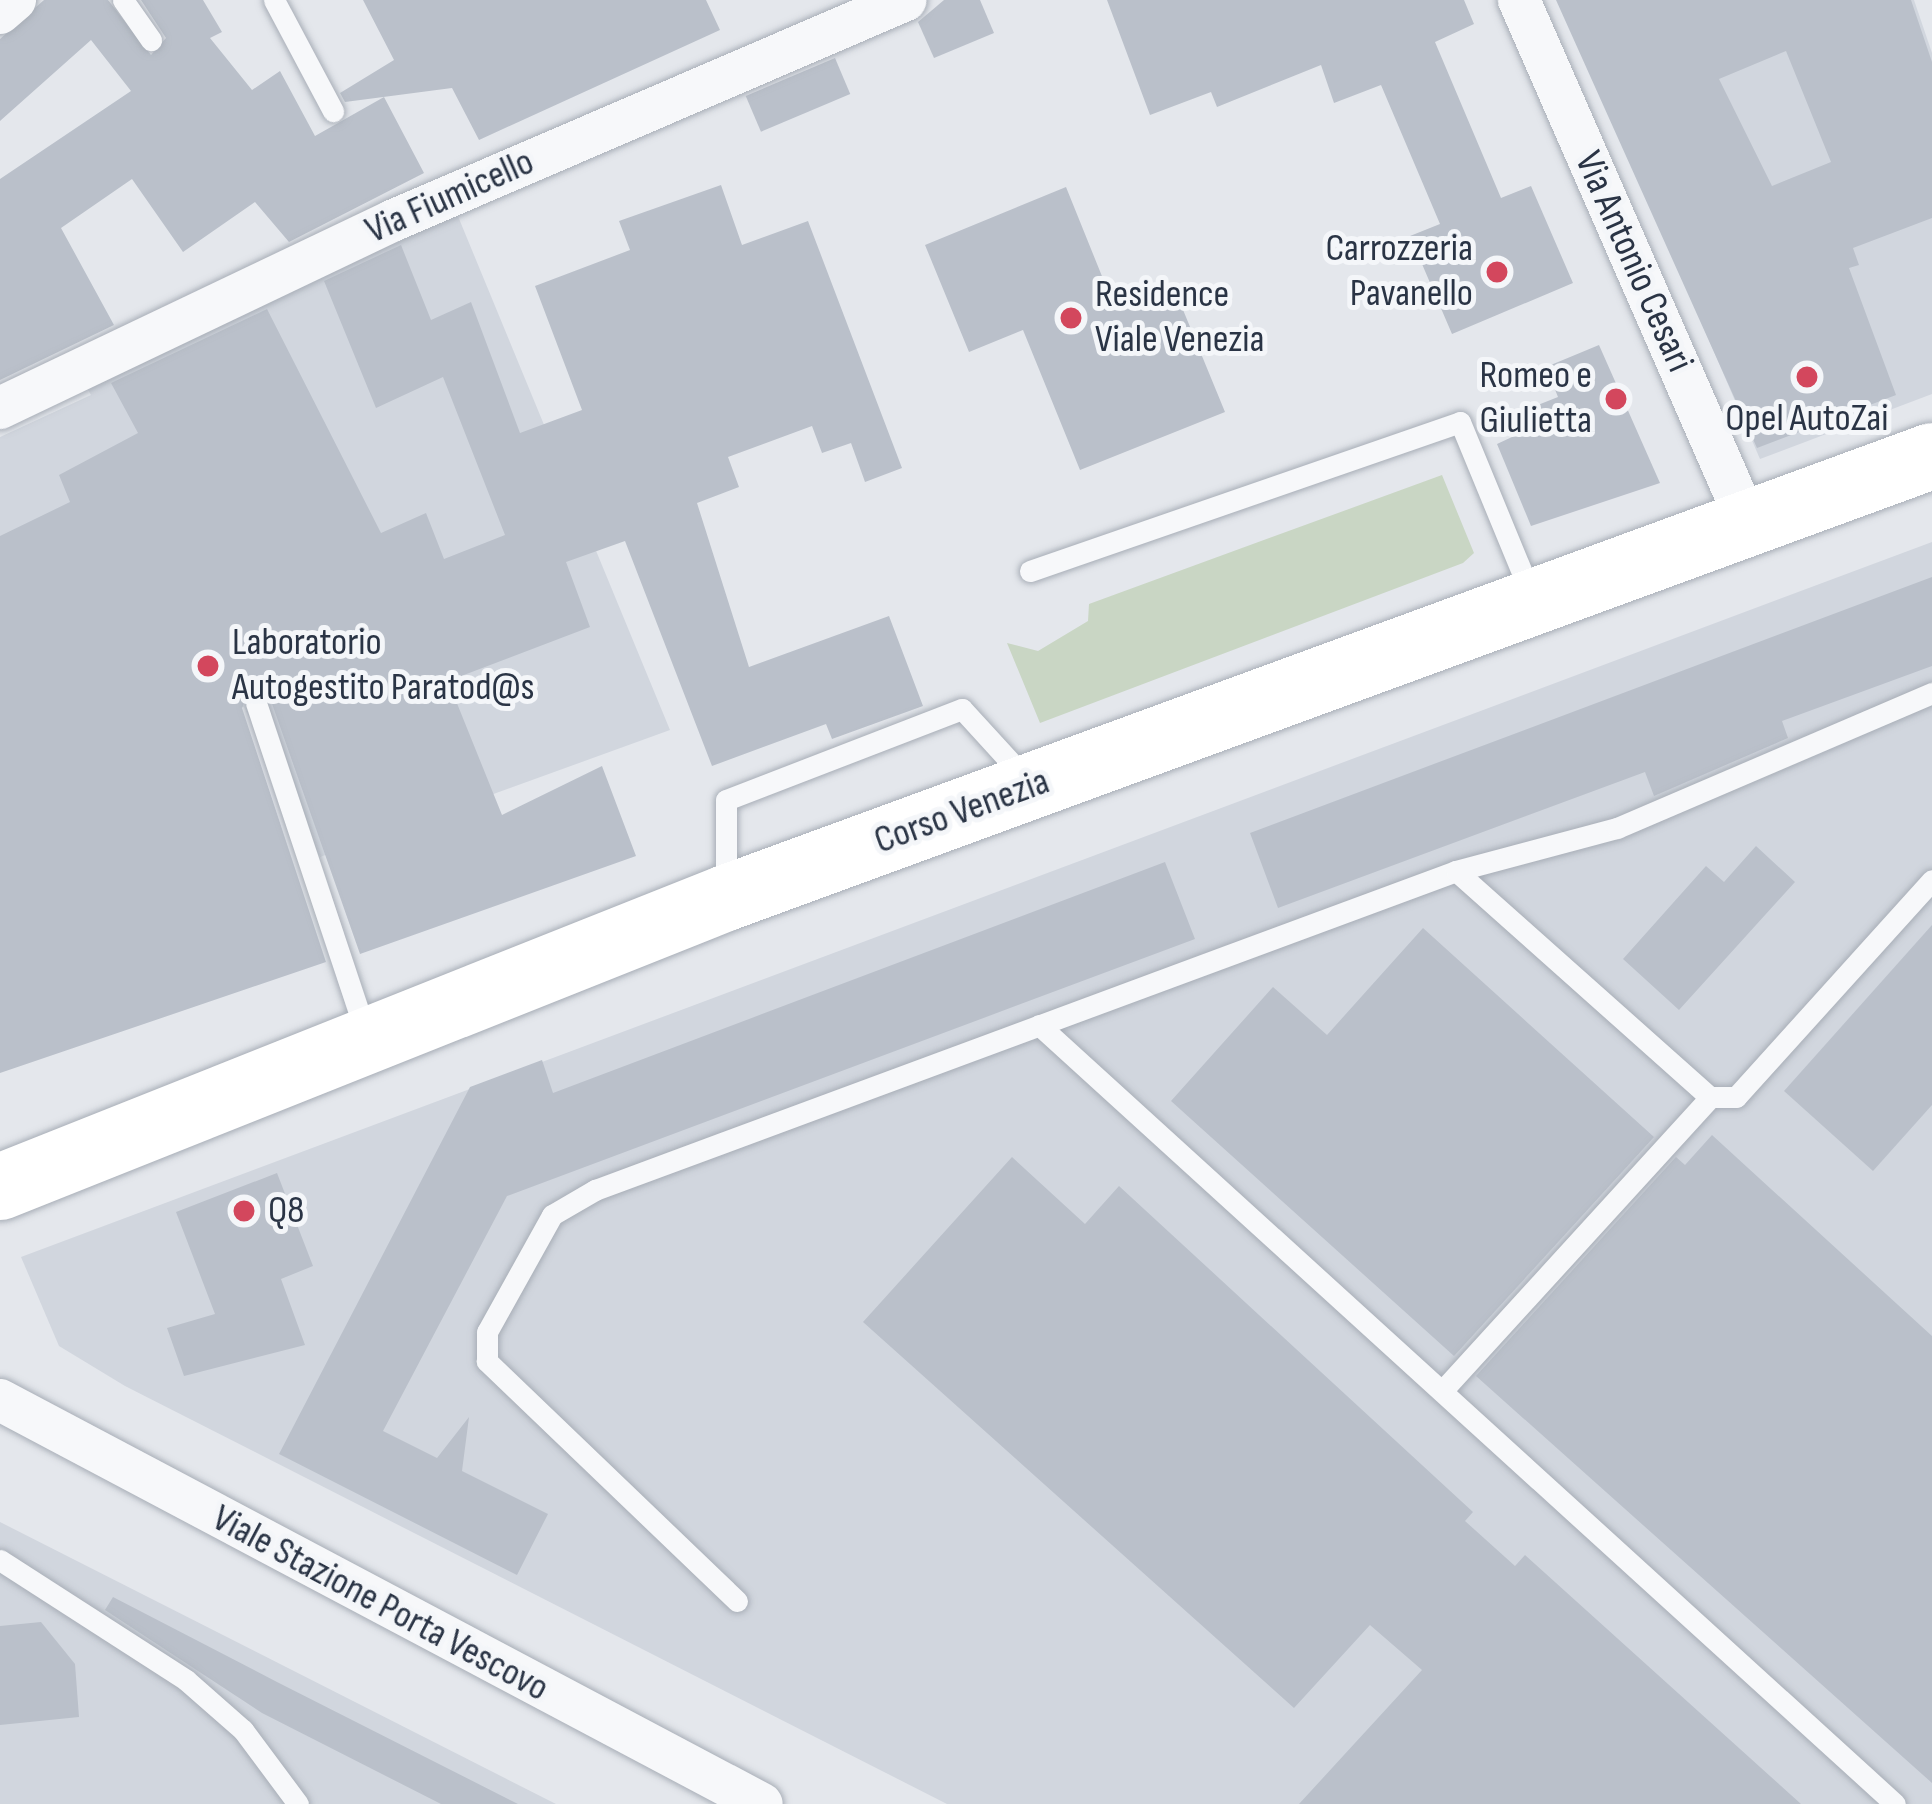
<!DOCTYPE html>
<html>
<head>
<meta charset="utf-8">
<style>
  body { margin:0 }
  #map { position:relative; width:1932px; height:1804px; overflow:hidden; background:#e4e7ec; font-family:"Sofia Sans Condensed",sans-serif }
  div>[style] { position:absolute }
  .built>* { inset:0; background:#d1d6de }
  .green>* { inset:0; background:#c9d6c4 }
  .building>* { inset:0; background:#bac0ca; transform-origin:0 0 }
  .roads { filter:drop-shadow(0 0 3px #a8aeb7) drop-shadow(0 0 3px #a8aeb7) }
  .service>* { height:21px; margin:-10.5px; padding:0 10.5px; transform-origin:10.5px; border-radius:10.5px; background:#f7f8fa }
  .minor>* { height:42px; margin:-21px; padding:0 21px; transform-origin:21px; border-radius:21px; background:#f7f8fa }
  .primary>* { height:66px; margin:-33px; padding:0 33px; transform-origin:33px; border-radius:33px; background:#fff }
  .dots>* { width:33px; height:33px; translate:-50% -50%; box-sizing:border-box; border:6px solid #f4f6f9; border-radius:50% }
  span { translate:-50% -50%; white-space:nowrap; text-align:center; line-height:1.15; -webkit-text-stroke:10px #f4f6f9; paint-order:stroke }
  .street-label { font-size:39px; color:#2a3445 }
  .poi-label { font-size:39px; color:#2a3445 }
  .right { translate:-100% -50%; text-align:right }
  .left { translate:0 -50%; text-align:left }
</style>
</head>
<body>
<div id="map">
  <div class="built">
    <div style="clip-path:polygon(1563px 0,1914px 0,1932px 53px,1932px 394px,1760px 459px)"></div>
    <div style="clip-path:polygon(455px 209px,670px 730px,320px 857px,244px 707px,53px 743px,0 595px,0 437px,91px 395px,80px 376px)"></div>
    <div style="clip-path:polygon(1932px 542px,1932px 1804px,947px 1804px,125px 1386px,59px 1346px,21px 1257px)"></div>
    <div style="clip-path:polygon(0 1522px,556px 1804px,0 1804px)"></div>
  </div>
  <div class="green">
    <div style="clip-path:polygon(1442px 475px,1474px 553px,1463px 563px,1040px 723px,1007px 643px,1038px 651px,1088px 621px,1089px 604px)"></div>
  </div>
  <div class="building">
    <div style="clip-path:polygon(44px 0,108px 0,151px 55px,166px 38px,141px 0,203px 0,222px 32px,210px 38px,252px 90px,280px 71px,315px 136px,384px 97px,424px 173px,289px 242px,255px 202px,183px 252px,132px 179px,61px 228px,114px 325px,0 380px,0 179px,131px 91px,91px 40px,0 121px,0 39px)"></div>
    <div style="clip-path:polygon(363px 0,706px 0,720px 30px,479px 140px,452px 88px,345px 102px,340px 93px,394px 60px)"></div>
    <div style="clip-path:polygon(944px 0,980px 0,994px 33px,934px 58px,918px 22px)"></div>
    <div style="clip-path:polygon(1107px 0,1464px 0,1474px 24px,1435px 42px,1501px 198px,1531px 186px,1573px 283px,1452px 334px,1410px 236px,1440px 224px,1381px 85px,1334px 103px,1321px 65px,1217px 107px,1211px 92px,1150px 115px)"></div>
    <div style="clip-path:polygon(evenodd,1556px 0,1911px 0,1932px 62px,1932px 218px,1853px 248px,1859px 265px,1849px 268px,1896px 395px,1757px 448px,1556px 0,1786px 51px,1831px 162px,1772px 186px,1719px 79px,1786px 51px)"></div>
    <div style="left:835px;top:58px;width:39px;height:97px;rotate:67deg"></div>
    <div style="clip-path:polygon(721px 185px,742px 245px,808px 221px,902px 468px,865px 482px,851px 443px,822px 453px,812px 426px,728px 457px,739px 487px,697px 503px,749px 667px,889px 616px,923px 706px,832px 739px,826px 724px,712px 766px,625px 541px,566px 562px,590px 627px,448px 681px,502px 815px,602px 766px,636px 856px,360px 954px,270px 698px,250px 689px,242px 708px,326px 962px,0 1073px,0 536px,70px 502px,59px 475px,138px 433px,111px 383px,267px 309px,381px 533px,426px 513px,444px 559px,505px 535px,443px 377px,376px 408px,324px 281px,401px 245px,431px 320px,471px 302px,520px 433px,582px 410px,535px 286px,630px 250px,619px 221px)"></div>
    <div style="clip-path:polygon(1066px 187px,1114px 306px,1172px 283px,1225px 412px,1080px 470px,1023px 330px,969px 352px,925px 245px)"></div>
    <div style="clip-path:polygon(1599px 345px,1660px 483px,1531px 526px,1497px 444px,1512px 437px,1505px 418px,1558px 397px,1546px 367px)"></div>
    <div style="clip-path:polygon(1932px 577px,1932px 666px,1782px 721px,1788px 738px,1654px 796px,1645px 772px,1278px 908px,1250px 833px)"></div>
    <div style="clip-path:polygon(1756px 846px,1795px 882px,1679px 1010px,1623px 959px,1706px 866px,1724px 882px)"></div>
    <div style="clip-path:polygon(1165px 862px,1195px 939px,507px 1196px,383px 1431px,437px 1458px,469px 1417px,462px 1471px,548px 1514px,517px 1575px,279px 1454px,470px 1087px,542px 1060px,553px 1093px)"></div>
    <div style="clip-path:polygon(1932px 925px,1932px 1105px,1873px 1171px,1784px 1091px)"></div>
    <div style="clip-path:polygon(1423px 928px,1654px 1137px,1454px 1356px,1171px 1101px,1273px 987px,1327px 1035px)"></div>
    <div style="clip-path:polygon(1712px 1135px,1932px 1336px,1932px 1783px,1476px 1376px,1676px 1157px,1685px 1165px)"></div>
    <div style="clip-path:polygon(1012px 1157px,1085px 1224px,1119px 1186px,1473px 1512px,1465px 1521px,1515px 1566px,1525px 1555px,1801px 1804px,1299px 1804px,1422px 1670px,1370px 1625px,1294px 1708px,863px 1322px)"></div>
    <div style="clip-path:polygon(277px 1173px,313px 1266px,281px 1279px,305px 1345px,184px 1376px,167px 1328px,215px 1314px,176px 1212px)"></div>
    <div style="clip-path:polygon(113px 1597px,277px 1682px,518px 1804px,441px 1804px,262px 1713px,105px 1610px)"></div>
    <div style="clip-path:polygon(41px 1622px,75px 1664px,79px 1717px,0 1725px,0 1626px)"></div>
  </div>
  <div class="roads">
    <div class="service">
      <div style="left:123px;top:0;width:49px;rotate:55deg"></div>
      <div style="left:274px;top:0;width:126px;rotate:62deg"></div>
      <div style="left:1030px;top:571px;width:455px;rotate:-19.1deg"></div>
      <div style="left:1460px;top:422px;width:186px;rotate:67.6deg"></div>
      <div style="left:256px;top:703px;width:348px;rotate:71.6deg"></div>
      <div style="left:1456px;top:871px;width:340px;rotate:41.7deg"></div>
      <div style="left:1710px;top:1097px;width:26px"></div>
      <div style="left:1736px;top:1097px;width:292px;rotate:-47.9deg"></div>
      <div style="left:726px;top:892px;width:92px;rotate:-90deg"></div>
      <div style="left:726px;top:800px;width:253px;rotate:-21.1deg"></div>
      <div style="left:962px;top:709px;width:92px;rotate:47.6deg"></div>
      <div style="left:1039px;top:1025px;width:1157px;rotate:42.3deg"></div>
      <div style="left:1442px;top:1391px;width:398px;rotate:-47.6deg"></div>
      <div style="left:0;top:1560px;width:221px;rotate:32.8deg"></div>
      <div style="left:186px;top:1680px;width:76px;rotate:41.3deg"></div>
      <div style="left:243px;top:1730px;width:92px;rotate:53.4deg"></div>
      <div style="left:737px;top:1601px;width:347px;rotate:-136.2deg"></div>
      <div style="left:487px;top:1361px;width:29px;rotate:-90deg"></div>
      <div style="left:487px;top:1332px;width:134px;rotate:-60.9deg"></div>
      <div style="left:552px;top:1215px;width:50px;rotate:-30.2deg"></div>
      <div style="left:595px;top:1190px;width:918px;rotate:-20.33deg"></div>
      <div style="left:1456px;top:871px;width:167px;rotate:-15deg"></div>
      <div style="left:1617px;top:828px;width:343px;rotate:-23.2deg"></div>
    </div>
    <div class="minor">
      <div style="left:1519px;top:0;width:572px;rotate:66.39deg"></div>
      <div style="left:0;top:13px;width:20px;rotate:-41deg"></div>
      <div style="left:0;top:408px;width:434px;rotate:-25.5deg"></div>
      <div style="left:392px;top:221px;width:559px;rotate:-23.27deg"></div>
      <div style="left:0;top:1400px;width:862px;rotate:27.93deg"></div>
    </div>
    <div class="primary">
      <div style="left:0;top:1187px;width:781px;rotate:-21.71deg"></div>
      <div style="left:726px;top:898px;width:1284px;rotate:-20.13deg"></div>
    </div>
  </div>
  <div class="dots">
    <div style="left:1497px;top:272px;background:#d3475d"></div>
    <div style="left:1071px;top:318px;background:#d3475d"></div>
    <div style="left:1807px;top:377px;background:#d3475d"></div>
    <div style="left:1616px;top:399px;background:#d3475d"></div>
    <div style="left:208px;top:666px;background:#d3475d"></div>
    <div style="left:244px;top:1211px;background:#d3475d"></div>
  </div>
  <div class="street-label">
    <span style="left:450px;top:197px;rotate:-24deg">Via Fiumicello</span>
    <span style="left:1633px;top:262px;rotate:66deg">Via Antonio Cesari</span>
    <span style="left:962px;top:812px;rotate:-20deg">Corso Venezia</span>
    <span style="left:380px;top:1604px;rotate:28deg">Viale Stazione Porta Vescovo</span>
  </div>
  <div class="poi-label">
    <span class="right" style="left:1473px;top:272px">Carrozzeria<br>Pavanello</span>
    <span class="left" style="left:1095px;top:318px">Residence<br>Viale Venezia</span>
    <span class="right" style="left:1592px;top:399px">Romeo e<br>Giulietta</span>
    <span style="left:1807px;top:419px">Opel AutoZai</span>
    <span class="left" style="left:232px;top:666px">Laboratorio<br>Autogestito Paratod@s</span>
    <span class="left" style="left:268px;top:1211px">Q8</span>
  </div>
</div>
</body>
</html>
